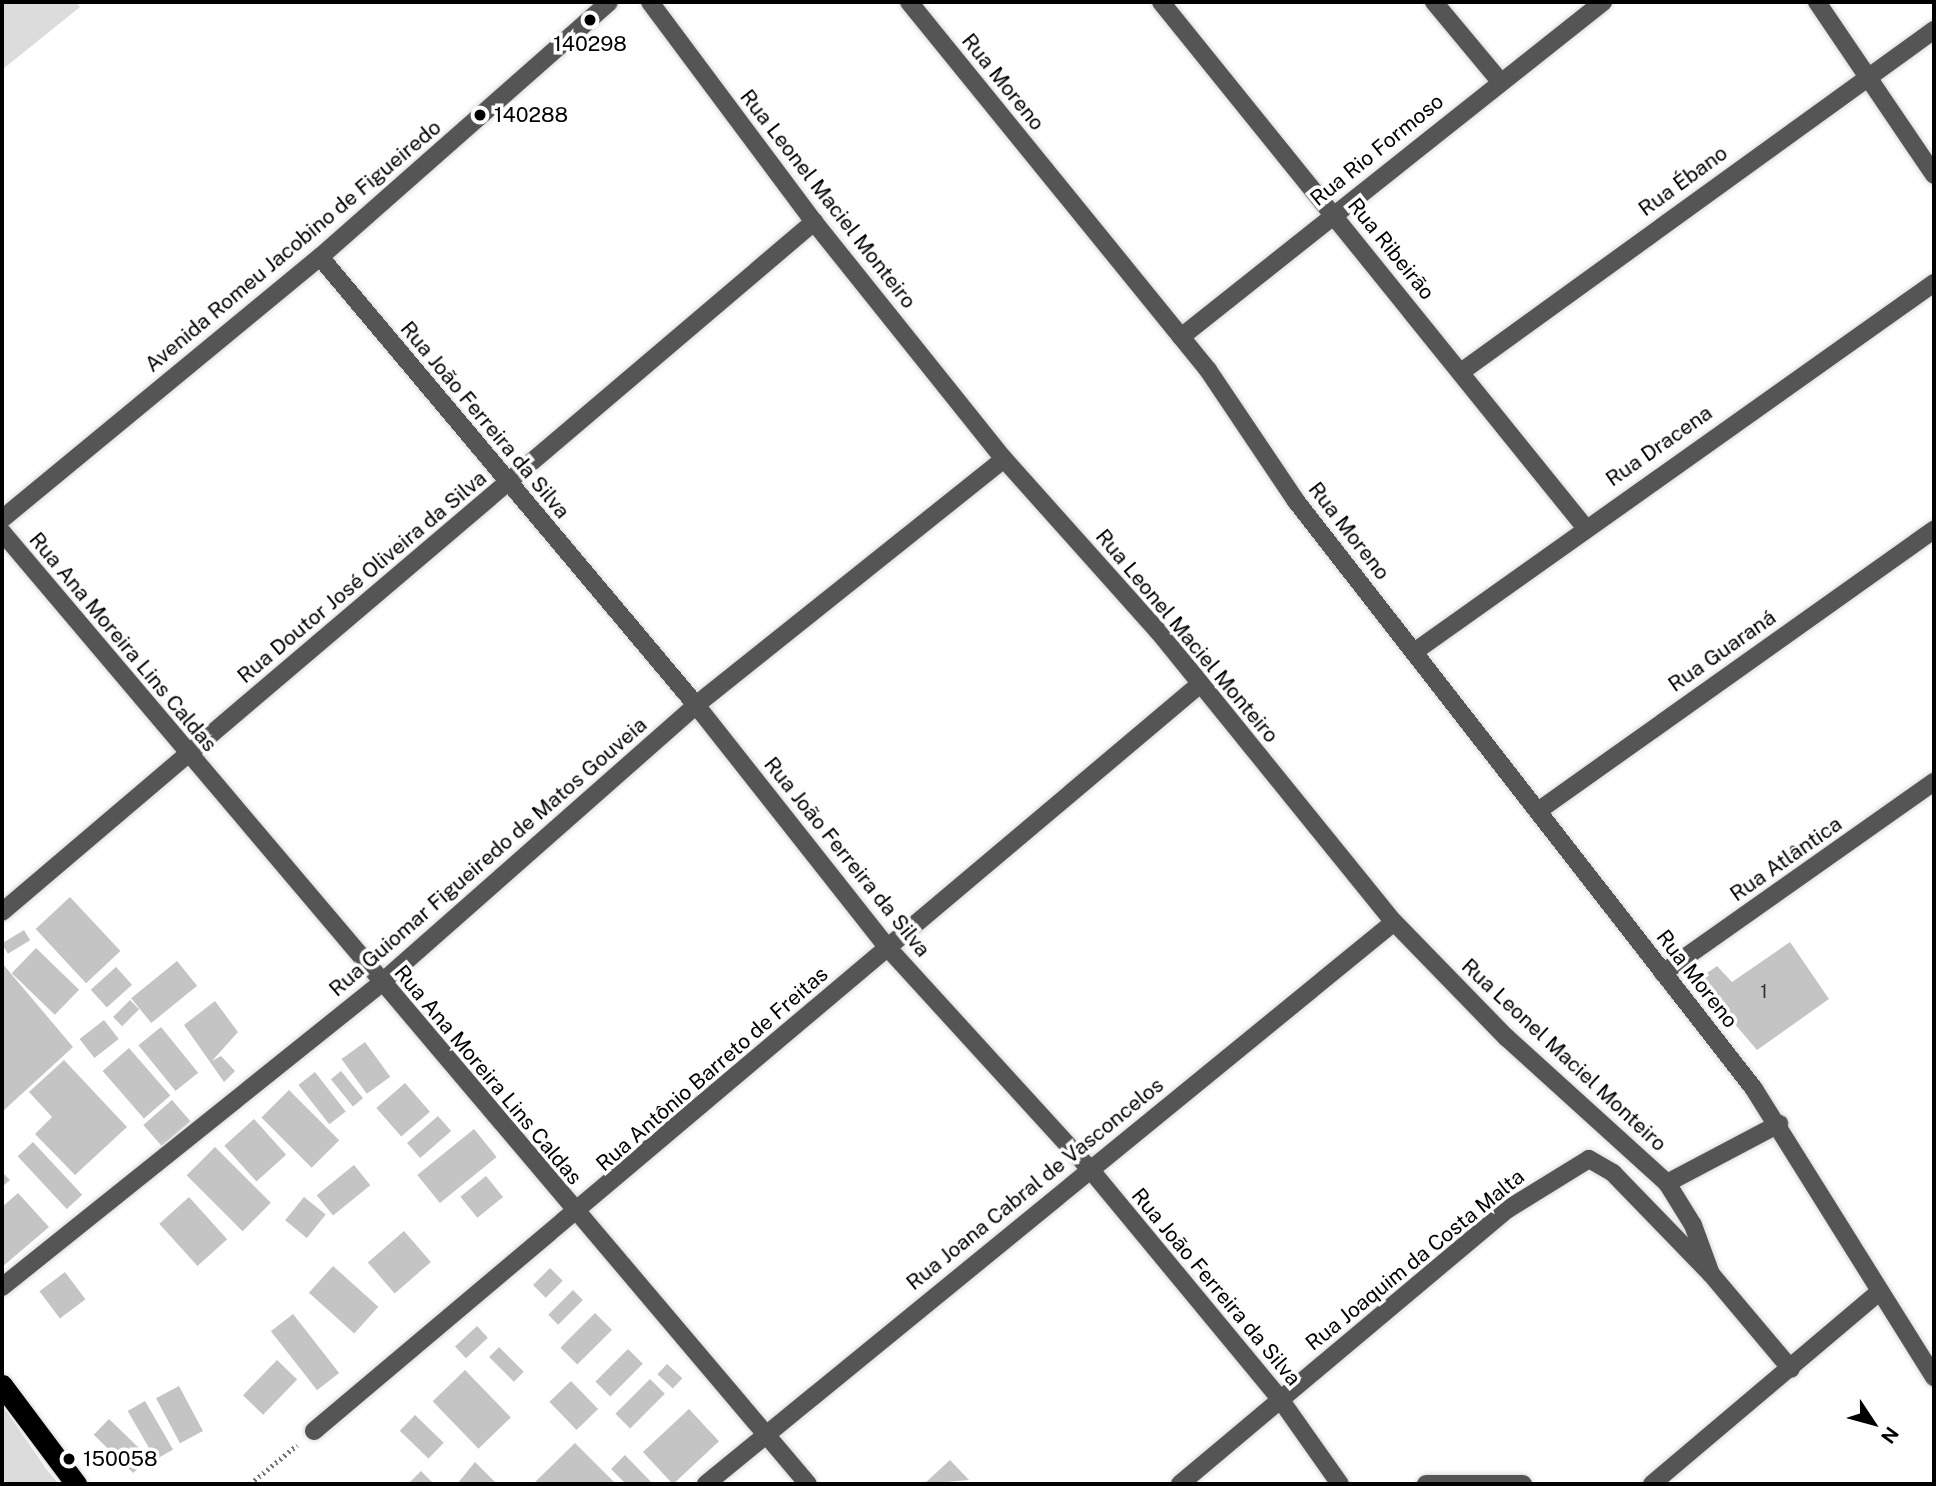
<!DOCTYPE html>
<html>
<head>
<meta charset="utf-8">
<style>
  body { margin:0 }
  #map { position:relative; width:1936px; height:1486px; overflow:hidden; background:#fff; font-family:"Public Sans",sans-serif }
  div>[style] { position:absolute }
  .green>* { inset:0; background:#dcdcdc }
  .building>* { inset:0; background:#c4c4c4; transform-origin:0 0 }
  .path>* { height:4.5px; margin-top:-2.25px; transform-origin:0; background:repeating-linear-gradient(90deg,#777 0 2px,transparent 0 5.5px) }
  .roads { filter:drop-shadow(0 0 2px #dbdbdb) drop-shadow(0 0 2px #dbdbdb) }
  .minor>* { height:18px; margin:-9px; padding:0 9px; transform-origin:9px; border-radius:9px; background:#555 }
  .highway>* { height:21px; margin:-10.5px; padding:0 10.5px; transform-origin:10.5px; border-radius:10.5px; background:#000 }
  .dots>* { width:19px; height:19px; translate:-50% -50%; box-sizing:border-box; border:4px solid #fff; border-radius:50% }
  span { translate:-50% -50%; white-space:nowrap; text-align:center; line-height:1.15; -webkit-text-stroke:7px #fff; paint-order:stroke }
  .number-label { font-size:18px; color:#313131 }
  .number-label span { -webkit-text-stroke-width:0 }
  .poi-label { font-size:21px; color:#000 }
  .left { translate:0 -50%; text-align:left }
  .street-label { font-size:21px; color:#000 }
  .frame { position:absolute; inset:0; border:4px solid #000; pointer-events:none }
  .north { position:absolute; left:1838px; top:1388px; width:70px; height:70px; -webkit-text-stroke:5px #fff; paint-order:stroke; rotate:126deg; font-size:19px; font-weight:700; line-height:28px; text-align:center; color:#000 }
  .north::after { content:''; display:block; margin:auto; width:24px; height:32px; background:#000; clip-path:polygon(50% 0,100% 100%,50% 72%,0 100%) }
</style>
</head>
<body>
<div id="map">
  <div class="green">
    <div style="clip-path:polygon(2px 2px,75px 2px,80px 7px,3px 69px)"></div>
    <div style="clip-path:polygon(2px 1405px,47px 1470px,59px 1484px,7px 1484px,2px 1478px)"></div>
  </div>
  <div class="building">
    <div style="left:70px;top:897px;width:74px;height:47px;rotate:47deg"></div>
    <div style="left:24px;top:930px;width:12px;height:26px;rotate:59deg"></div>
    <div style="clip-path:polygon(1790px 942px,1829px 999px,1757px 1050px,1697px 980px,1717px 966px,1732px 982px)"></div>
    <div style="left:36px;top:948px;width:60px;height:35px;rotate:44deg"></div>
    <div style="left:177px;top:961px;width:32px;height:59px;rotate:51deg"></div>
    <div style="clip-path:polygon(2px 963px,73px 1047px,2px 1112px)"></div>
    <div style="left:116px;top:967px;width:24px;height:34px;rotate:48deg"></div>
    <div style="left:130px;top:1000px;width:13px;height:24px;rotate:45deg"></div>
    <div style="clip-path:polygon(215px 1001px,238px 1032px,212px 1061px,221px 1056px,235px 1071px,224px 1082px,184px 1025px)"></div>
    <div style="left:104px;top:1020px;width:24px;height:31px;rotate:52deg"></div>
    <div style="left:161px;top:1027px;width:59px;height:29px;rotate:51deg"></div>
    <div style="left:365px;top:1042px;width:43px;height:29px;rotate:54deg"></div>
    <div style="left:129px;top:1048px;width:63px;height:35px;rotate:49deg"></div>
    <div style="clip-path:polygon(64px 1060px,127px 1127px,75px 1175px,35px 1134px,52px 1117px,29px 1092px)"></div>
    <div style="left:341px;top:1071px;width:35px;height:13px;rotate:51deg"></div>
    <div style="left:315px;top:1072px;width:50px;height:21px;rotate:52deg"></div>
    <div style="left:405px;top:1083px;width:38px;height:38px;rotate:49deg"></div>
    <div style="left:289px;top:1090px;width:71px;height:39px;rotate:45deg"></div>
    <div style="left:172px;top:1100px;width:28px;height:38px;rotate:49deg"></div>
    <div style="left:438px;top:1116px;width:20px;height:41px;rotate:49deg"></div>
    <div style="left:254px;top:1119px;width:48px;height:40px;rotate:48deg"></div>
    <div style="left:474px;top:1129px;width:36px;height:73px;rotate:51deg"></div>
    <div style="left:33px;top:1142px;width:72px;height:21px;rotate:47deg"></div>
    <div style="left:215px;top:1147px;width:79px;height:40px;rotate:45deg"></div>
    <div style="left:354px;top:1165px;width:26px;height:48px;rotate:51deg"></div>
    <div style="clip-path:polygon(2px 1172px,10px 1180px,2px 1187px)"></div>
    <div style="left:486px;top:1176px;width:27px;height:33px;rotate:51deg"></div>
    <div style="clip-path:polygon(18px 1193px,49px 1227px,2px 1267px,2px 1207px)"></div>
    <div style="left:189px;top:1197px;width:57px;height:40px;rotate:48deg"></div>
    <div style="left:304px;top:1197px;width:28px;height:30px;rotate:39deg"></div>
    <div style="left:404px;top:1231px;width:41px;height:48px;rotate:49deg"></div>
    <div style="left:333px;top:1266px;width:61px;height:36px;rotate:42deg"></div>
    <div style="left:550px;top:1268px;width:18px;height:24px;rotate:45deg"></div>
    <div style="left:65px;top:1272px;width:34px;height:32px;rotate:53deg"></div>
    <div style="left:573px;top:1290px;width:14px;height:35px;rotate:45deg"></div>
    <div style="left:595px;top:1313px;width:24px;height:49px;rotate:45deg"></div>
    <div style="left:293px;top:1314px;width:75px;height:28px;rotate:52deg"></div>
    <div style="left:477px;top:1326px;width:16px;height:30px;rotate:47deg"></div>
    <div style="left:499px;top:1347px;width:35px;height:14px;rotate:45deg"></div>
    <div style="left:628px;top:1349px;width:21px;height:46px;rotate:45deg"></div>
    <div style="left:277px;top:1360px;width:28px;height:49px;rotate:44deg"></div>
    <div style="left:667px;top:1364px;width:21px;height:14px;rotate:43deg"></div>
    <div style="left:465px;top:1370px;width:66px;height:45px;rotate:46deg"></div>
    <div style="left:650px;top:1379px;width:21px;height:49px;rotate:45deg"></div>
    <div style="left:571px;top:1381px;width:39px;height:30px;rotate:46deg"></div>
    <div style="left:179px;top:1386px;width:51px;height:26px;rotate:62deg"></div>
    <div style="left:145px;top:1401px;width:56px;height:20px;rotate:60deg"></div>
    <div style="left:689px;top:1409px;width:44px;height:63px;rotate:47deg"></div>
    <div style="left:415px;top:1415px;width:40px;height:22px;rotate:44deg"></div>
    <div style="left:109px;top:1419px;width:55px;height:22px;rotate:44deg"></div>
    <div style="clip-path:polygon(575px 1443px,616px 1484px,533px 1484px)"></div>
    <div style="clip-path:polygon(625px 1455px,653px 1484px,626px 1484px,611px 1469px)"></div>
    <div style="clip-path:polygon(950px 1460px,969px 1480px,924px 1484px)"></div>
    <div style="clip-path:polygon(475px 1462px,497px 1484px,457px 1484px)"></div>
    <div style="clip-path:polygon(421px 1471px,434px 1484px,408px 1484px)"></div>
  </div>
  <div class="path">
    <div style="left:250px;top:1484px;width:61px;rotate:-39.7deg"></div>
  </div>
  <div class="roads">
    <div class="minor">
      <div style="left:650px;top:2px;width:274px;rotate:53.3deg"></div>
      <div style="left:814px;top:222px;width:304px;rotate:51.3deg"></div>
      <div style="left:1004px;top:459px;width:231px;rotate:48.2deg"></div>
      <div style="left:1158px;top:631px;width:375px;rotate:51deg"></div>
      <div style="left:1394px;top:922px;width:161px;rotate:45.8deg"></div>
      <div style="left:1506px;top:1037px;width:217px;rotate:42.2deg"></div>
      <div style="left:1667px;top:1183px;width:49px;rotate:58.2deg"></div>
      <div style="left:1693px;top:1225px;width:52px;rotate:69.8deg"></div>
      <div style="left:909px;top:2px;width:474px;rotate:50.9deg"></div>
      <div style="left:1208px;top:370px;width:158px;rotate:56.1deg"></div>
      <div style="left:1296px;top:501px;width:745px;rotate:52.08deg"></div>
      <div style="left:1754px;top:1089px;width:340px;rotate:58deg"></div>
      <div style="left:1161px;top:2px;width:673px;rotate:51.09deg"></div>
      <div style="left:1434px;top:2px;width:102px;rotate:50.2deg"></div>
      <div style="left:1817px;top:2px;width:209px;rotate:55.9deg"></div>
      <div style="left:320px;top:257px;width:585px;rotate:49.99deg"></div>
      <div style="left:696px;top:705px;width:310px;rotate:51.7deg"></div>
      <div style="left:888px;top:948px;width:298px;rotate:47.6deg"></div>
      <div style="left:1089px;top:1168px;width:300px;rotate:50.4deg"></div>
      <div style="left:1280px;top:1399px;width:104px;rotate:54.8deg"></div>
      <div style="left:1181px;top:337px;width:539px;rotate:-38.44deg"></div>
      <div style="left:1461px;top:372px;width:584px;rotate:-35.87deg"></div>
      <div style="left:2px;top:519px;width:412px;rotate:-39.5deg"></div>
      <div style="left:320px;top:257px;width:385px;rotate:-41.4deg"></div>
      <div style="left:2px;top:532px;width:1247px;rotate:49.75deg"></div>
      <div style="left:1414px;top:652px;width:638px;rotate:-35.36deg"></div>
      <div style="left:1538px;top:811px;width:486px;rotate:-35.4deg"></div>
      <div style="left:2px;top:912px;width:1066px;rotate:-40.36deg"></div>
      <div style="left:1663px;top:973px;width:332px;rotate:-35.2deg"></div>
      <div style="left:1667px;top:1183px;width:127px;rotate:-27.8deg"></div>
      <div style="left:2px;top:1287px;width:486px;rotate:-38.7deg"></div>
      <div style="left:381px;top:983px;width:420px;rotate:-41.4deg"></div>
      <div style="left:696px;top:705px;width:394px;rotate:-38.6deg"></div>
      <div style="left:314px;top:1431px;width:1159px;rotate:-40.13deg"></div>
      <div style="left:706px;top:1484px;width:888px;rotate:-39.24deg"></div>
      <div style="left:1180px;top:1484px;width:428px;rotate:-40deg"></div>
      <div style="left:1508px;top:1209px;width:95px;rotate:-31.7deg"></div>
      <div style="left:1589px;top:1159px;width:28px;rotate:30deg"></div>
      <div style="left:1613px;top:1173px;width:141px;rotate:45.9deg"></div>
      <div style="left:1711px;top:1274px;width:124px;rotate:49.9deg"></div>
      <div style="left:1426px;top:1484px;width:97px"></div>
      <div style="left:1652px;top:1484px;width:296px;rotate:-40.2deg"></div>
    </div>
    <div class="highway">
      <div style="left:2px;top:1385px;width:124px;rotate:53.2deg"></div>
    </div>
  </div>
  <div class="dots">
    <div style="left:590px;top:20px;background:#000"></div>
    <div style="left:480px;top:115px;background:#000"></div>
    <div style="left:69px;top:1459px;background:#000"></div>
  </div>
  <div class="number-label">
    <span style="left:1764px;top:992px">1</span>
  </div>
  <div class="poi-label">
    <span style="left:590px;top:44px">140298</span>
    <span class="left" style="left:494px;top:115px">140288</span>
    <span class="left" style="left:83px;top:1459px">150058</span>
  </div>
  <div class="street-label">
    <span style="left:1003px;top:82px;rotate:51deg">Rua Moreno</span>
    <span style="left:1377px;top:150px;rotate:-39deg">Rua Rio Formoso</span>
    <span style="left:1683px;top:181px;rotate:-36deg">Rua Ébano</span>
    <span style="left:828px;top:199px;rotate:52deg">Rua Leonel Maciel Monteiro</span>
    <span style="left:293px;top:246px;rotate:-40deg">Avenida Romeu Jacobino de Figueiredo</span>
    <span style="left:1391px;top:249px;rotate:51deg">Rua Ribeirão</span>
    <span style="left:485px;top:420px;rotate:50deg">Rua João Ferreira da Silva</span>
    <span style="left:1659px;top:446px;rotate:-35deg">Rua Dracena</span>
    <span style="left:1349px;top:531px;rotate:52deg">Rua Moreno</span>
    <span style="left:362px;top:577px;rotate:-40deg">Rua Doutor José Oliveira da Silva</span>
    <span style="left:1187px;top:636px;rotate:50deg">Rua Leonel Maciel Monteiro</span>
    <span style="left:123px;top:642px;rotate:50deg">Rua Ana Moreira Lins Caldas</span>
    <span style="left:1722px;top:651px;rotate:-35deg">Rua Guaraná</span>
    <span style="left:488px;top:857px;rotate:-41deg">Rua Guiomar Figueiredo de Matos Gouveia</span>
    <span style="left:847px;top:857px;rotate:51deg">Rua João Ferreira da Silva</span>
    <span style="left:1786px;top:859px;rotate:-35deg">Rua Atlântica</span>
    <span style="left:1697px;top:979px;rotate:52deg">Rua Moreno</span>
    <span style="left:1564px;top:1055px;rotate:43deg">Rua Leonel Maciel Monteiro</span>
    <span style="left:712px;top:1069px;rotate:-41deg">Rua Antônio Barreto de Freitas</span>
    <span style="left:488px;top:1075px;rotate:50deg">Rua Ana Moreira Lins Caldas</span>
    <span style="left:1035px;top:1184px;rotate:-39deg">Rua Joana Cabral de Vasconcelos</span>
    <span style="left:1415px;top:1260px;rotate:-39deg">Rua Joaquim da Costa Malta</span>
    <span style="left:1216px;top:1287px;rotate:50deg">Rua João Ferreira da Silva</span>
  </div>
  <div class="frame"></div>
  <div class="north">N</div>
</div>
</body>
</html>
